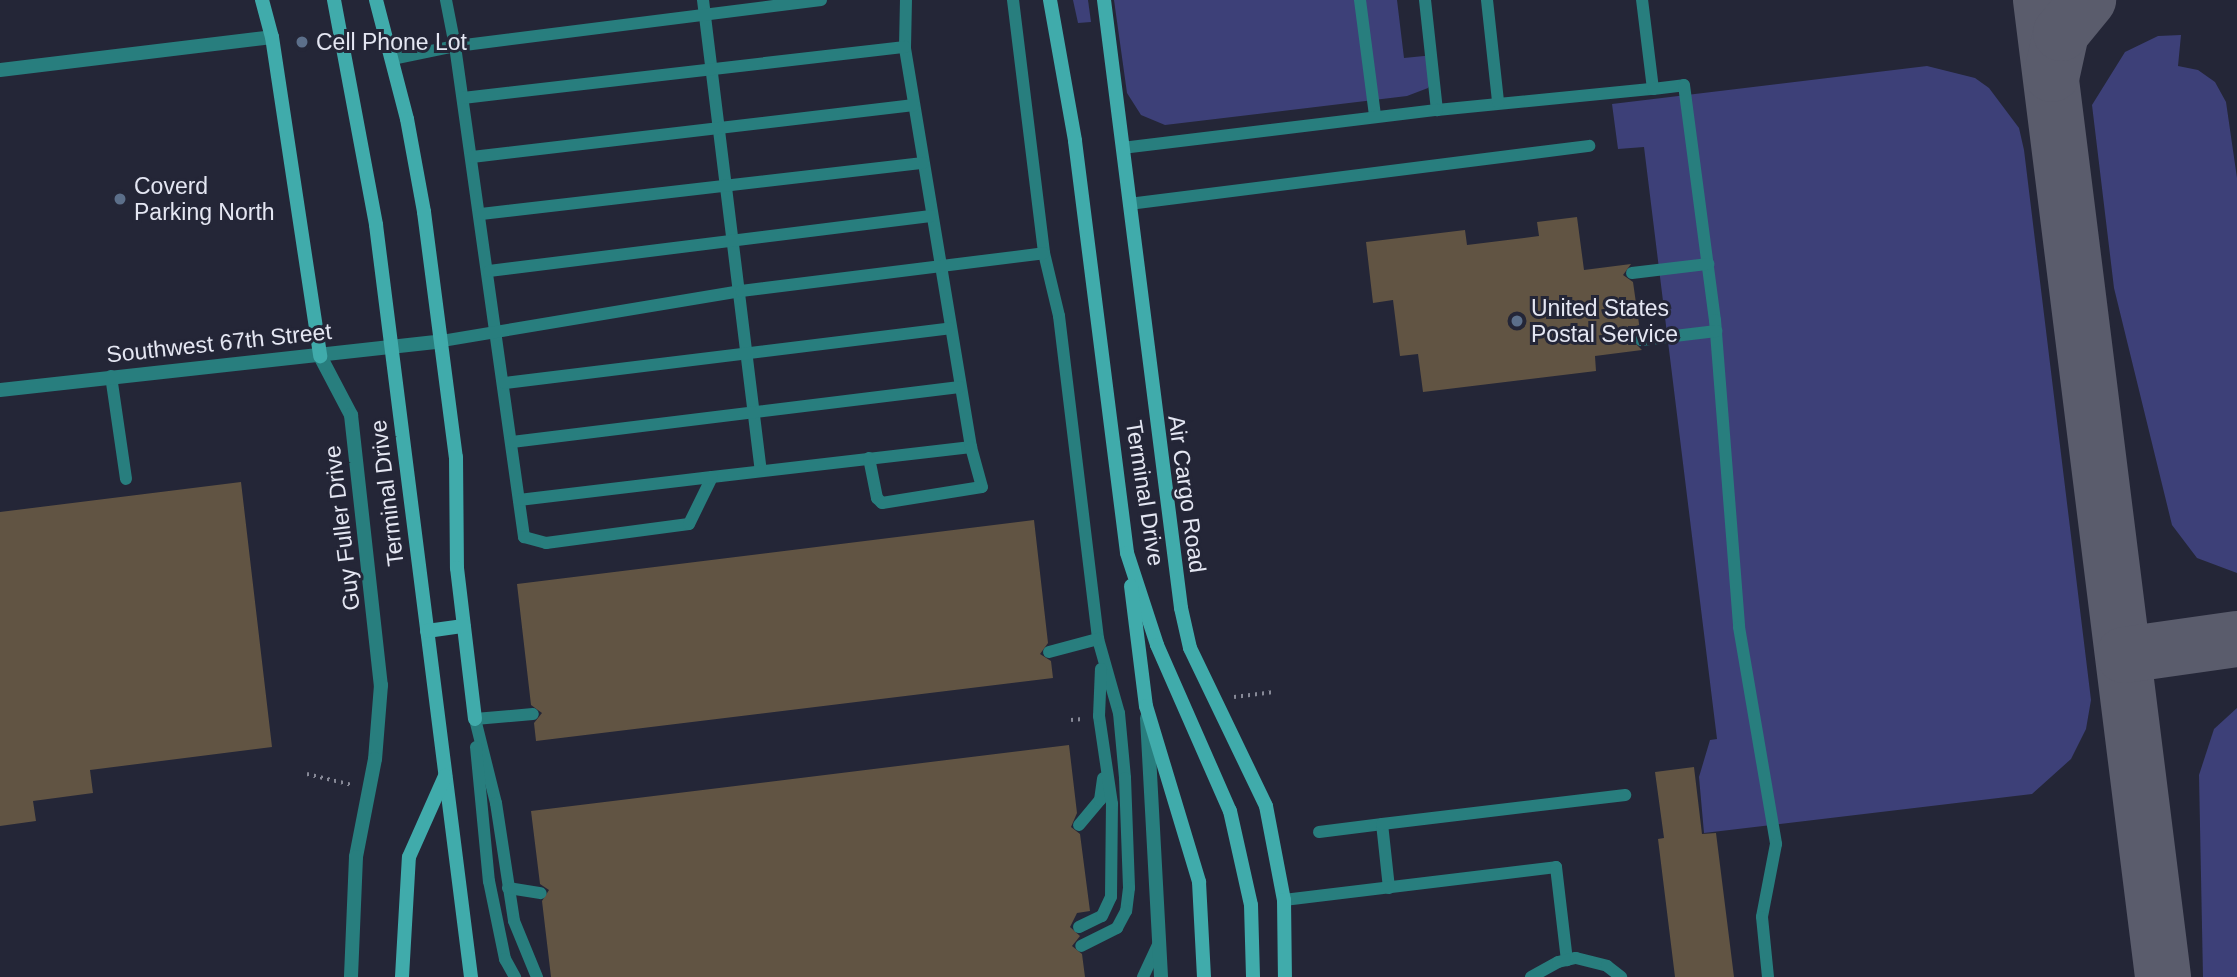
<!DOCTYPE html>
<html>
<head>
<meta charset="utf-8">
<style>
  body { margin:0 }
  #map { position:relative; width:2237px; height:977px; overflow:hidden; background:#242637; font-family:Arial,sans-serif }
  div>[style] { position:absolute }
  .green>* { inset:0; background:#3d4078 }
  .taxiway>* { height:56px; margin:-28px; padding:0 28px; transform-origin:28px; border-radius:28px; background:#5a5c6c }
  .building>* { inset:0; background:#615443 }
  .path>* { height:3.5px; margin-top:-1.75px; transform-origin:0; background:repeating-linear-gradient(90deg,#878997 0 2px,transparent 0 7px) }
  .lane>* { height:12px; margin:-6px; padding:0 6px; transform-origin:6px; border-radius:6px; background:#287e7e }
  .street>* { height:14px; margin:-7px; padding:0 7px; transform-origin:7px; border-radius:7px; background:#287e7e }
  .secondary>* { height:14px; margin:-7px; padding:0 7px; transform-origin:7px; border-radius:7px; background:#40abab }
  .dots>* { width:19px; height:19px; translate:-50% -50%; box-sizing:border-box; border:4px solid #242637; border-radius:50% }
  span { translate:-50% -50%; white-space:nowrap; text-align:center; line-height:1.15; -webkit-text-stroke:6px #242637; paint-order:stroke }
  .poi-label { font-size:23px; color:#e4e6f2 }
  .left { translate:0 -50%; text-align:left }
  .street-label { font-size:23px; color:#e4e6f2 }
</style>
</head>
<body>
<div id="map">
  <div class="green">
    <div style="clip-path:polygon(1073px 0,1088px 0,1091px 22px,1078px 23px)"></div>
    <div style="clip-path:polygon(1114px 0,1397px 0,1404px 58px,1434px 55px,1437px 71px,1428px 88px,1407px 96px,1165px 125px,1141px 115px,1127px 93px)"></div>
    <div style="clip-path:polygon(2181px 35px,2178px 66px,2198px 70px,2215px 82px,2226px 102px,2237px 178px,2237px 573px,2197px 558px,2172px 525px,2114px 288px,2092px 105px,2125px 52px,2158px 36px)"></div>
    <div style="clip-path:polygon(1927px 66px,1975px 78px,1989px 88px,2019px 128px,2024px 150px,2091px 700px,2086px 729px,2071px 759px,2032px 794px,1704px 833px,1699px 777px,1710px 740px,1717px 739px,1644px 147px,1618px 149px,1612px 104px)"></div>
    <div style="clip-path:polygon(2237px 708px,2237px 977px,2203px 977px,2199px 775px,2214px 729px)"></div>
  </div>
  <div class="taxiway">
    <div style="left:2041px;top:0;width:985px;rotate:82.88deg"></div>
    <div style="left:2052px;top:74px;width:42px;rotate:-77.6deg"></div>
    <div style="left:2061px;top:33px;width:43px;rotate:-50.7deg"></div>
    <div style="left:2124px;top:655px;width:114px;rotate:-8.1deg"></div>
  </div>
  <div class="building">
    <div style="clip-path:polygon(1577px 217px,1584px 270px,1631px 264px,1623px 275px,1633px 282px,1640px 331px,1632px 340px,1642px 350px,1595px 356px,1596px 371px,1423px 392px,1418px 354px,1400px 356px,1393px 300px,1373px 303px,1366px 242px,1465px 230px,1467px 245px,1539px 236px,1537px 222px)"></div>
    <div style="clip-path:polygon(241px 482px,272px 747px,90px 770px,93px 793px,33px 801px,36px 821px,0 826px,0 512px)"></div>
    <div style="clip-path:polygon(1034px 520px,1048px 643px,1040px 654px,1051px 661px,1053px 678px,536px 741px,534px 723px,542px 713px,531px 705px,517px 584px)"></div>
    <div style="clip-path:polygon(1069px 745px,1077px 813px,1071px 827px,1080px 834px,1090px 911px,1077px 913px,1070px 927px,1080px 936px,1072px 946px,1082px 954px,1085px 977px,551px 977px,542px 901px,549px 890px,540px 884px,531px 811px)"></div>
    <div style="clip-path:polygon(1694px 767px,1702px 834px,1716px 833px,1734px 977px,1675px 977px,1658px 839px,1664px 838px,1655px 772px)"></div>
  </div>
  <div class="path">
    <div style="left:1234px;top:697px;width:39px;rotate:-7deg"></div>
    <div style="left:1071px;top:720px;width:12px;rotate:-5deg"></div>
    <div style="left:307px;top:774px;width:46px;rotate:13.7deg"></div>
  </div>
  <div class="lane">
    <div style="left:703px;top:0;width:474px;rotate:83deg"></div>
    <div style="left:821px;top:0;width:369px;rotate:172.8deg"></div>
    <div style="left:455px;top:46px;width:496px;rotate:82deg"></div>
    <div style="left:524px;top:537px;width:23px;rotate:15deg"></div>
    <div style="left:546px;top:543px;width:144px;rotate:-7.6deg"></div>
    <div style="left:689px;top:524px;width:52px;rotate:-63.9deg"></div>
    <div style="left:712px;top:477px;width:261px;rotate:-6.6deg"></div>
    <div style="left:971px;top:447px;width:405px;rotate:-99.4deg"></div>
    <div style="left:905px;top:47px;width:47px;rotate:-88.8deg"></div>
    <div style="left:1013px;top:0;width:255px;rotate:83deg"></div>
    <div style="left:1044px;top:253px;width:65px;rotate:76.6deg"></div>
    <div style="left:1059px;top:316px;width:325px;rotate:83.1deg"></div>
    <div style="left:1098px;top:639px;width:77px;rotate:74.2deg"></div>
    <div style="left:1119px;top:713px;width:65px;rotate:84.7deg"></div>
    <div style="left:1125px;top:778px;width:110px;rotate:87.9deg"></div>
    <div style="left:1129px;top:888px;width:23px;rotate:97deg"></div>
    <div style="left:1126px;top:911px;width:19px;rotate:118deg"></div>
    <div style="left:1117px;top:928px;width:40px;rotate:153.4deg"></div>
    <div style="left:1360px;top:0;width:117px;rotate:82.6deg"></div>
    <div style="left:1425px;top:0;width:111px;rotate:83.8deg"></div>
    <div style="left:1437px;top:110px;width:217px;rotate:-5.6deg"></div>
    <div style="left:1653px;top:89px;width:90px;rotate:-97deg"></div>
    <div style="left:1487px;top:0;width:103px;rotate:83.8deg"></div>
    <div style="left:392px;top:59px;width:64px;rotate:-11.7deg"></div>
    <div style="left:455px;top:46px;width:47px;rotate:-101.1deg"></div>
    <div style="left:1653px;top:89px;width:31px;rotate:-7deg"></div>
    <div style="left:1684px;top:85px;width:237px;rotate:82.5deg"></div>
    <div style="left:1715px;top:320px;width:308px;rotate:85.5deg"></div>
    <div style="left:1739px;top:627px;width:220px;rotate:80.3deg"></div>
    <div style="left:1776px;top:844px;width:74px;rotate:100.9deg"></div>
    <div style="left:1762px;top:917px;width:60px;rotate:84.3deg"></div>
    <div style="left:463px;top:98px;width:445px;rotate:-6.6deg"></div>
    <div style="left:1122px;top:148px;width:317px;rotate:-6.9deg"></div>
    <div style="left:472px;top:157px;width:445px;rotate:-6.7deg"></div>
    <div style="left:1129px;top:204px;width:464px;rotate:-7.2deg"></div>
    <div style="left:481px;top:214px;width:445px;rotate:-6.6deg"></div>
    <div style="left:489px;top:271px;width:445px;rotate:-7.1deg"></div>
    <div style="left:1632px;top:273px;width:77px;rotate:-6.8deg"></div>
    <div style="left:1641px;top:340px;width:76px;rotate:-6.8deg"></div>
    <div style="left:442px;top:341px;width:303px;rotate:-9.5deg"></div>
    <div style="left:741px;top:291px;width:305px;rotate:-7.1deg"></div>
    <div style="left:111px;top:376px;width:104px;rotate:81.7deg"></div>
    <div style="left:505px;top:383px;width:448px;rotate:-7deg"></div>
    <div style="left:512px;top:442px;width:451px;rotate:-7deg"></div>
    <div style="left:869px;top:458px;width:41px;rotate:78.7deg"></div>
    <div style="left:877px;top:498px;width:7px;rotate:45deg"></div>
    <div style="left:882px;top:503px;width:101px;rotate:-9.1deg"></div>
    <div style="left:982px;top:487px;width:41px;rotate:-105.4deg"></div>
    <div style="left:519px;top:500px;width:194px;rotate:-6.8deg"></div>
    <div style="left:1049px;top:652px;width:51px;rotate:-14.9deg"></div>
    <div style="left:475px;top:719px;width:87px;rotate:76deg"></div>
    <div style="left:496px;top:803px;width:119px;rotate:81.3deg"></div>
    <div style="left:514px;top:921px;width:61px;rotate:67.7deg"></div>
    <div style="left:475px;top:719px;width:58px;rotate:-4.9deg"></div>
    <div style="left:476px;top:747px;width:135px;rotate:84.5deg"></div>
    <div style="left:489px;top:881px;width:80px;rotate:78.4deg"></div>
    <div style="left:505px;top:959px;width:21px;rotate:61deg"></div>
    <div style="left:1079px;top:825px;width:33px;rotate:-50deg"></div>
    <div style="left:1100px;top:800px;width:22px;rotate:-82deg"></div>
    <div style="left:1319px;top:832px;width:64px;rotate:-7.2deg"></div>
    <div style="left:508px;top:888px;width:33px;rotate:9deg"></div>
    <div style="left:1389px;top:888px;width:64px;rotate:-96.2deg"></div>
    <div style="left:1382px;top:824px;width:245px;rotate:-6.8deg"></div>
    <div style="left:1284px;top:900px;width:274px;rotate:-6.9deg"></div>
    <div style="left:1556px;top:867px;width:94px;rotate:83.3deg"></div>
    <div style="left:1079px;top:927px;width:25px;rotate:-26deg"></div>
    <div style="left:1102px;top:916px;width:21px;rotate:-65deg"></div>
    <div style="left:1111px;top:897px;width:93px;rotate:-89.4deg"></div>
    <div style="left:1112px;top:804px;width:89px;rotate:-98.4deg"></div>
    <div style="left:1099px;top:716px;width:47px;rotate:-87.6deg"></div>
    <div style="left:1143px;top:977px;width:38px;rotate:-65deg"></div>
    <div style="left:1531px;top:977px;width:31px;rotate:-29deg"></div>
    <div style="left:1558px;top:962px;width:18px;rotate:-13deg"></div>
    <div style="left:1576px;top:958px;width:32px;rotate:14deg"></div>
    <div style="left:1607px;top:966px;width:18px;rotate:38deg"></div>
  </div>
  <div class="street">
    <div style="left:0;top:70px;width:274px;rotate:-6.9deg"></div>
    <div style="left:320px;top:356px;width:67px;rotate:62.3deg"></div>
    <div style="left:351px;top:415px;width:272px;rotate:83.7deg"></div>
    <div style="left:381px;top:685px;width:74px;rotate:94.6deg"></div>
    <div style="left:375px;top:759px;width:100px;rotate:101deg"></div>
    <div style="left:356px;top:857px;width:120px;rotate:92.4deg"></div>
    <div style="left:0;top:390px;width:445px;rotate:-6.3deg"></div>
    <div style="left:1147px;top:718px;width:259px;rotate:86.9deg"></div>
  </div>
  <div class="secondary">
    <div style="left:262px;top:0;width:38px;rotate:75deg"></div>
    <div style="left:272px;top:37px;width:323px;rotate:81.4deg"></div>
    <div style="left:334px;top:0;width:229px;rotate:79.4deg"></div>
    <div style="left:376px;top:225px;width:758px;rotate:82.8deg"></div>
    <div style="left:376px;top:0;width:123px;rotate:75.4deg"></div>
    <div style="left:407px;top:119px;width:95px;rotate:79.6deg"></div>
    <div style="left:424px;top:212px;width:247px;rotate:82.6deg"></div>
    <div style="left:456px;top:457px;width:111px;rotate:89.5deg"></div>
    <div style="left:457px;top:568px;width:152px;rotate:83.2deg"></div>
    <div style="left:1050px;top:0;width:143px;rotate:79.9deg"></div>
    <div style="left:1075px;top:141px;width:415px;rotate:82.8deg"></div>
    <div style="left:1127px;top:553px;width:97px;rotate:71.9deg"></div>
    <div style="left:1157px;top:645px;width:181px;rotate:66.3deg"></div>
    <div style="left:1230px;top:811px;width:96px;rotate:77.4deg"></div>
    <div style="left:1251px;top:905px;width:72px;rotate:88.4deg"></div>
    <div style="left:1104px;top:0;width:613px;rotate:82.78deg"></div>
    <div style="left:1181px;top:608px;width:41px;rotate:77.3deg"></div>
    <div style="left:1190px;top:648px;width:175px;rotate:64.3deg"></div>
    <div style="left:1266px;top:806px;width:96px;rotate:79.2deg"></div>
    <div style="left:1284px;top:900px;width:77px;rotate:89.3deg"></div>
    <div style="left:1131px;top:586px;width:121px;rotate:82.9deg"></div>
    <div style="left:1146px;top:706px;width:184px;rotate:73.2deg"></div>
    <div style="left:1199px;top:882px;width:95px;rotate:87deg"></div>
    <div style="left:427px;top:631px;width:37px;rotate:-8deg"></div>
    <div style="left:402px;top:977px;width:120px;rotate:-86.7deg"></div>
    <div style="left:409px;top:857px;width:89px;rotate:-66deg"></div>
  </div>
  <div class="dots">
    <div style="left:302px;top:42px;background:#5c6f8a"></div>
    <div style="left:120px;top:199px;background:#5c6f8a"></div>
    <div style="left:1517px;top:321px;background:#5c6f8a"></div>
  </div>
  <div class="poi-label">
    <span class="left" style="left:316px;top:42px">Cell Phone Lot</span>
    <span class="left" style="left:134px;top:199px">Coverd<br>Parking North</span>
    <span class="left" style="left:1531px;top:321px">United States<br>Postal Service</span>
  </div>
  <div class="street-label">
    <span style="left:219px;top:343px;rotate:-6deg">Southwest 67th Street</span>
    <span style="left:387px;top:493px;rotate:-97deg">Terminal Drive</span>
    <span style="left:1145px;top:493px;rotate:81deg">Terminal Drive</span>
    <span style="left:1187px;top:494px;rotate:82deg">Air Cargo Road</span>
    <span style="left:342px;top:528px;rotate:-97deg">Guy Fuller Drive</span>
  </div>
</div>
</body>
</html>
